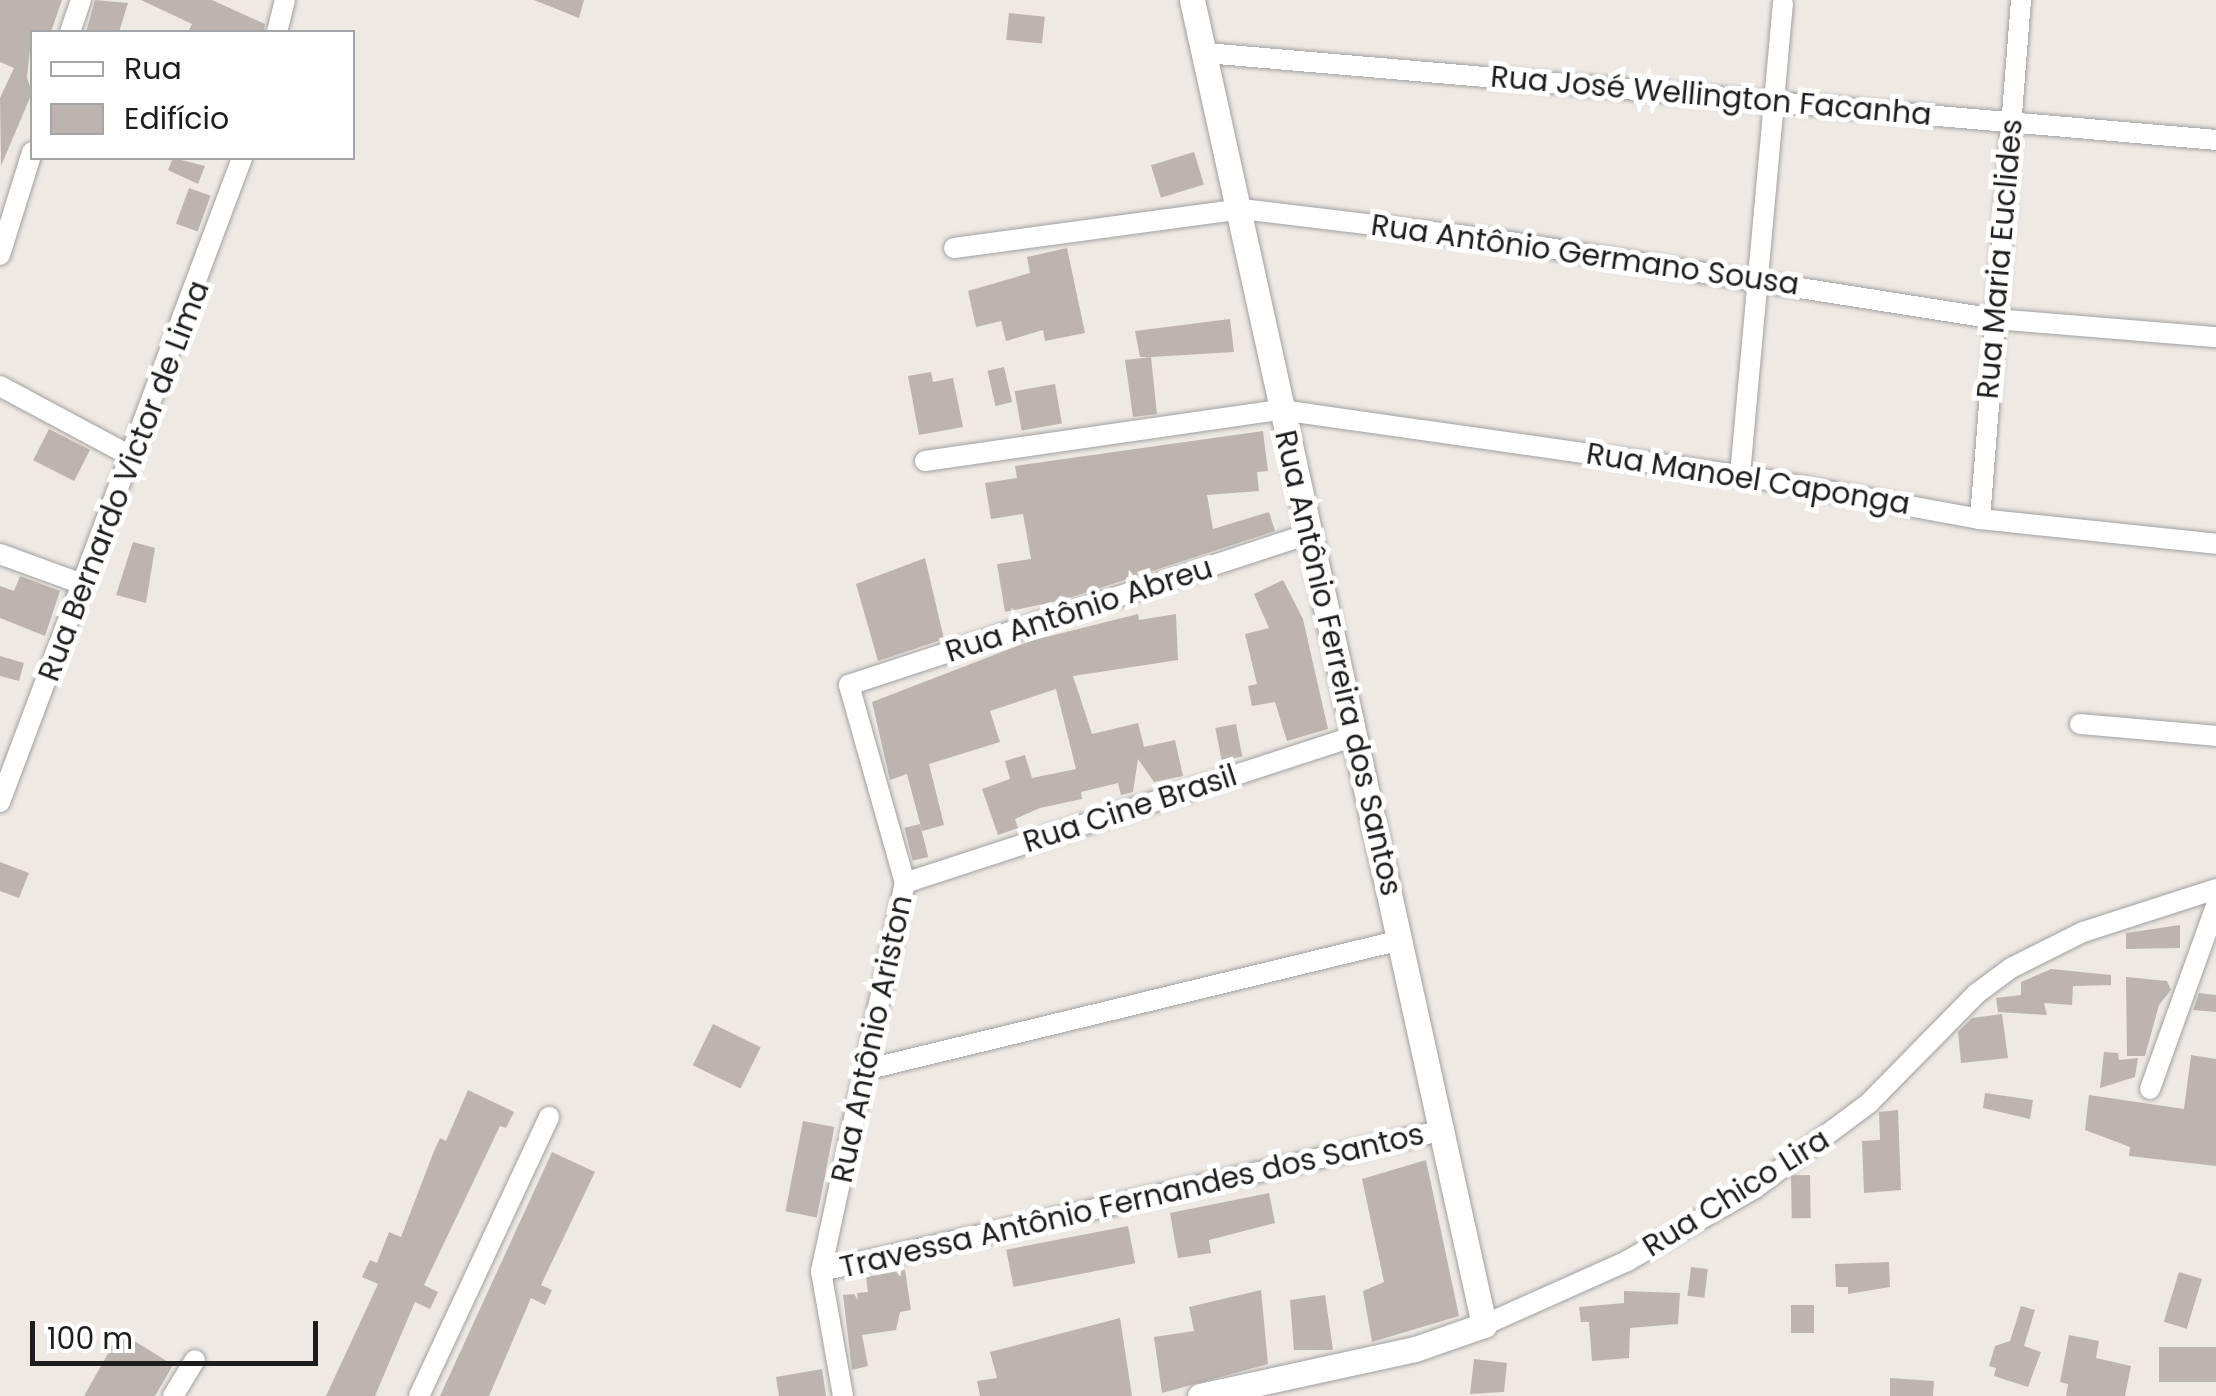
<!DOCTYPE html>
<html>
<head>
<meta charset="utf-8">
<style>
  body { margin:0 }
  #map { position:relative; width:2216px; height:1396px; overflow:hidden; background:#eee9e3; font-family:Poppins,sans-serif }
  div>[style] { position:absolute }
  .building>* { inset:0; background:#beb4af; transform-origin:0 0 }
  .roads { filter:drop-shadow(0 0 2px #a1a1a1) drop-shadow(0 0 2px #a1a1a1) }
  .minor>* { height:20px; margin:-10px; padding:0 10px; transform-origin:10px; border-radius:10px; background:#fff }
  .tertiary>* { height:25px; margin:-12.5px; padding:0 12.5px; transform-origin:12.5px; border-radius:12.5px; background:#fff }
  span { translate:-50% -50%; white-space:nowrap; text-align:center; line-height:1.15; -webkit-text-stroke:10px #fff; paint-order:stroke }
  .street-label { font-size:30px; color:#1d1d1d }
  .legend { position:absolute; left:30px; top:30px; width:325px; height:130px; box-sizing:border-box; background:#fff; border:2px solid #a5a5a5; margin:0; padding:12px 18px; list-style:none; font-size:30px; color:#1d1d1d }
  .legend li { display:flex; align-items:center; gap:20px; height:50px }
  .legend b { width:50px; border:2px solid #a5a5a5 }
  .scale { position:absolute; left:30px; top:1321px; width:288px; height:45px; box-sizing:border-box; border:5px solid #1d1d1d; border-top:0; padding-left:12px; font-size:30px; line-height:35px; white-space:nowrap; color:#1d1d1d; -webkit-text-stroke:8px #fff; paint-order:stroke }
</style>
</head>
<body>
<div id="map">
  <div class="building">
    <div style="clip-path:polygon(0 0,62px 0,51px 32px,32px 32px,27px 77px,32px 93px,1px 166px,0 98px,14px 68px,0 62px)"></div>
    <div style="clip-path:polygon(95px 0,128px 3px,119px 32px,86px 32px)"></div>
    <div style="clip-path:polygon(141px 0,212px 0,265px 24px,264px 32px,188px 32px,192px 24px)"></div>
    <div style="clip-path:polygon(534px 0,584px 0,579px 18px)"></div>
    <div style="left:1009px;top:13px;width:36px;height:27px;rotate:6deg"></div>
    <div style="left:1194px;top:152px;width:34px;height:45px;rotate:73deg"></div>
    <div style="clip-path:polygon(173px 158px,205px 166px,198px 184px,168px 170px)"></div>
    <div style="left:189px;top:188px;width:23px;height:38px;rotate:20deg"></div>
    <div style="clip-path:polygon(1067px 248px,1085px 333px,1045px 341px,1043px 330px,1006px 341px,1001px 321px,976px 327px,968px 291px,1030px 273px,1027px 257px)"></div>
    <div style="clip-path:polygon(1230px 319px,1234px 352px,1151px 357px,1157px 414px,1133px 417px,1125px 360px,1151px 357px,1140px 357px,1135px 331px)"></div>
    <div style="left:1004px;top:367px;width:36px;height:17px;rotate:77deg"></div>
    <div style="clip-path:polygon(931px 372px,933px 382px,953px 378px,963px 427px,919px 435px,908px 376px)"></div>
    <div style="left:1055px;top:384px;width:40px;height:41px;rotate:80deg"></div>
    <div style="left:49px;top:429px;width:46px;height:35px;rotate:27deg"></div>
    <div style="clip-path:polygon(1263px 431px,1268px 471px,1257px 472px,1259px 491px,1207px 495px,1213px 529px,1269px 512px,1275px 531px,1063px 600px,1005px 612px,997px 564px,1031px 559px,1023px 514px,991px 519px,985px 483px,1017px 478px,1015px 466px)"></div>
    <div style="clip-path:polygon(133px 542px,155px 548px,146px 603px,116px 595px)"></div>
    <div style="clip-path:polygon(925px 558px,944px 639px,878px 661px,856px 584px)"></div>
    <div style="clip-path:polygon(20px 576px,60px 591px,45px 636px,0 618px,0 586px,14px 591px)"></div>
    <div style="clip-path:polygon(1283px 580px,1303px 619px,1328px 729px,1287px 741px,1275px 702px,1252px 706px,1248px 686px,1257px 684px,1245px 634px,1269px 628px,1254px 594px)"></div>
    <div style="clip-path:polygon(1138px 614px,1139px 620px,1176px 614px,1178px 660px,1073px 676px,1092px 734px,1138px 723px,1144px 747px,1175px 740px,1183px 776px,1154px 782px,1138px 759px,1133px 792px,1121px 795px,1118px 783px,1081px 792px,1082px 799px,1040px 808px,1015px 819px,1018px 828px,998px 835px,982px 789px,1010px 779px,1005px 761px,1025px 755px,1032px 778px,1076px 769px,1056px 689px,990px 711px,1000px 742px,929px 764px,944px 825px,922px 831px,907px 774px,890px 780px,872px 702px,1030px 641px)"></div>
    <div style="clip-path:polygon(0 656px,24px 663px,19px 681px,0 676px)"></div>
    <div style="left:1236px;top:724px;width:33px;height:21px;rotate:79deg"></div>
    <div style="left:920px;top:824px;width:34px;height:16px;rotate:76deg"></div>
    <div style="clip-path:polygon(0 862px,29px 873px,19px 898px,0 891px)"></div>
    <div style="clip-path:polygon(2180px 925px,2180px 948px,2126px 949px,2126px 933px)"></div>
    <div style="clip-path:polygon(2051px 969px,2111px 975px,2111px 985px,2073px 986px,2072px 1005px,2044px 1003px,2047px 1015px,1998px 1012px,1996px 998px,2021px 995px,2021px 982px)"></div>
    <div style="clip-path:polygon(2126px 977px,2167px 981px,2171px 990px,2159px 1005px,2145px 1056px,2127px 1056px)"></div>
    <div style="clip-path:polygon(2199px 993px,2216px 995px,2216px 1012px,2193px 1010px)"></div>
    <div style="clip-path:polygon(2002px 1014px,2008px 1058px,1961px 1063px,1958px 1032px,1972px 1018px)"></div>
    <div style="left:713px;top:1024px;width:53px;height:46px;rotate:26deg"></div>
    <div style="clip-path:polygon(2104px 1052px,2118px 1053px,2119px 1060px,2138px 1058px,2135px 1077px,2100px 1088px)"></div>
    <div style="clip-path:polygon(2191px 1055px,2216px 1059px,2216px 1166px,2129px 1156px,2130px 1147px,2085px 1130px,2089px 1095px,2184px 1109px)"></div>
    <div style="clip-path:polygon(468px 1090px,514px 1112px,506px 1128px,500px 1126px,424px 1285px,438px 1292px,430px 1309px,415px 1302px,375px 1396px,326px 1396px,378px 1284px,362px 1277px,370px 1260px,377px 1263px,389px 1232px,401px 1237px,434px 1151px,440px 1138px,446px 1141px)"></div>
    <div style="clip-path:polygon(1985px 1093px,2033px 1100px,2030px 1119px,1983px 1108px)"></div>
    <div style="clip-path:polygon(1898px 1110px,1901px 1190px,1864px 1193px,1862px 1141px,1880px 1140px,1879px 1112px)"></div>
    <div style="left:803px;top:1121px;width:32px;height:92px;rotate:11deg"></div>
    <div style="clip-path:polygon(552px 1152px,595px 1172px,541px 1285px,552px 1290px,545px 1305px,531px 1298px,489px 1396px,440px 1396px)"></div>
    <div style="clip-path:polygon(1426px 1160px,1459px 1316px,1372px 1342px,1363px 1291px,1384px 1282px,1362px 1179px)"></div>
    <div style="left:1810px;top:1175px;width:43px;height:19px;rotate:89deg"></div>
    <div style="clip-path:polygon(1269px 1193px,1275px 1223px,1209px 1240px,1211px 1253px,1178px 1258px,1170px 1213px)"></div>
    <div style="left:1128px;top:1226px;width:38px;height:124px;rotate:79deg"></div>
    <div style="clip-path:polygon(1889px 1262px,1890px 1287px,1848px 1294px,1848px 1287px,1836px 1287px,1835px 1264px)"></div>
    <div style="left:1691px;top:1267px;width:17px;height:29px;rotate:7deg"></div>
    <div style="clip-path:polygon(905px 1270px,911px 1310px,900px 1312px,896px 1330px,862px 1335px,868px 1366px,852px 1370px,843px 1295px,854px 1294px,858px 1300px,857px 1293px,868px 1292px,866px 1277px)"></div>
    <div style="left:2179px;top:1272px;width:24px;height:52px;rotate:17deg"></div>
    <div style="clip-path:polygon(1261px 1290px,1268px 1364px,1162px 1393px,1154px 1337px,1194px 1331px,1189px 1307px)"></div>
    <div style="clip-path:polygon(1624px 1291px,1680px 1293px,1678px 1324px,1630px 1328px,1629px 1358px,1592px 1361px,1589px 1322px,1581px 1322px,1579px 1307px,1624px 1303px)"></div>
    <div style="clip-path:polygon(1325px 1295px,1333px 1350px,1294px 1350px,1290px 1300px)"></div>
    <div style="left:1791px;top:1305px;width:23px;height:28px"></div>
    <div style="clip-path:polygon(2021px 1306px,2035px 1310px,2024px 1346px,2041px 1352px,2028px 1387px,1994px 1376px,1996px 1368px,1989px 1366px,1995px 1346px,2010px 1341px)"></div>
    <div style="clip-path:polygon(1120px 1318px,1132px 1396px,980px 1396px,977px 1381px,997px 1378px,990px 1352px)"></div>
    <div style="clip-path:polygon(120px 1332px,173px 1365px,155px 1396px,84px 1396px)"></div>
    <div style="clip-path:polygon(2069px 1335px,2099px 1341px,2096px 1358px,2131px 1366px,2125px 1396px,2066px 1396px,2068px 1384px,2060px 1382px)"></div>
    <div style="left:2216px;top:1347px;width:35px;height:57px;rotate:90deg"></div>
    <div style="clip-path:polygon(1474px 1359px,1507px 1363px,1504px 1392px,1470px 1394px)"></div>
    <div style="clip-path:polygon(822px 1369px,826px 1396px,779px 1396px,776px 1377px)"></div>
    <div style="clip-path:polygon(1890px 1378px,1934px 1381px,1933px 1396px,1890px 1396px)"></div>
  </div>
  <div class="roads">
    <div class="minor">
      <div style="left:70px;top:32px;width:34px;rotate:-71deg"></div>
      <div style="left:277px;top:32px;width:33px;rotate:-76deg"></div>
      <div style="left:1206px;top:53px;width:1014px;rotate:4.92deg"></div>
      <div style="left:954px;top:248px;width:291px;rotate:-7.7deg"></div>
      <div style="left:1242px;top:209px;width:257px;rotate:6.9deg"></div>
      <div style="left:1497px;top:240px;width:505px;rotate:9deg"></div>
      <div style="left:1996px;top:319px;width:221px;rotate:4.7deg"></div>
      <div style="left:0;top:255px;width:108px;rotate:-72.7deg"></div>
      <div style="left:0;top:386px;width:152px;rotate:28.2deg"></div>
      <div style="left:925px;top:461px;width:360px;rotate:-8.2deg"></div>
      <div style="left:1281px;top:410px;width:464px;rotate:8.1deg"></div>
      <div style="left:1740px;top:475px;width:244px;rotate:10.4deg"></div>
      <div style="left:1980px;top:519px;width:237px;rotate:6deg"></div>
      <div style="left:1740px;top:475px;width:474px;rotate:-84.8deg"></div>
      <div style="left:1980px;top:519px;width:521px;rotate:-85.48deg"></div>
      <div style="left:0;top:554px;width:90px;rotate:20deg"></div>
      <div style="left:2080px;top:724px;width:137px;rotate:5deg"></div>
      <div style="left:0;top:802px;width:688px;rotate:-69.4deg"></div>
      <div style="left:905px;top:883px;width:474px;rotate:-18.1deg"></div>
      <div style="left:869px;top:1069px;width:547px;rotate:-13.63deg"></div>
      <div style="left:2150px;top:1089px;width:195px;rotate:-70.2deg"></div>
      <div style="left:821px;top:1271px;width:639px;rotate:-12.75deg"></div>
      <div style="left:1484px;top:1325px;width:157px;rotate:-24.1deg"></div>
      <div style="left:1627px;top:1261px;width:147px;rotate:-29.7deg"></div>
      <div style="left:1755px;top:1188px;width:142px;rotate:-36.7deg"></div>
      <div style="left:1869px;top:1103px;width:153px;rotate:-45.5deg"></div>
      <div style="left:1976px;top:994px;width:44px;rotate:-36.6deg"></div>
      <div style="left:2011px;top:968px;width:80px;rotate:-26.6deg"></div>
      <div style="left:2083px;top:932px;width:140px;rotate:-17.9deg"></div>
      <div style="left:173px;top:1396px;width:42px;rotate:-58.6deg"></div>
      <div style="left:419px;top:1396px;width:308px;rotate:-65deg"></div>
      <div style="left:843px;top:1396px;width:127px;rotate:-100deg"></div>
      <div style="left:821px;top:1271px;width:397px;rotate:-77.8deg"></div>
      <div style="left:905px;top:883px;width:206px;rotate:-105.8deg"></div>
      <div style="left:849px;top:685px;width:484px;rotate:-18.2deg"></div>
    </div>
    <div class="tertiary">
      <div style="left:1192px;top:0;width:1357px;rotate:77.57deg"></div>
      <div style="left:1484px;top:1325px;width:73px;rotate:160.8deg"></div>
      <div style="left:1415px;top:1349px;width:220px;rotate:167.7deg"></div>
    </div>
  </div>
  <div class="street-label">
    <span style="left:1711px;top:96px;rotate:5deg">Rua José Wellington Facanha</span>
    <span style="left:1585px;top:255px;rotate:8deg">Rua Antônio Germano Sousa</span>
    <span style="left:2000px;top:259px;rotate:-85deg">Rua Maria Euclides</span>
    <span style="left:1748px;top:479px;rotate:9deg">Rua Manoel Caponga</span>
    <span style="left:124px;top:481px;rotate:-69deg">Rua Bernardo Victor de Lima</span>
    <span style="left:1079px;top:610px;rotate:-18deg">Rua Antônio Abreu</span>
    <span style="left:1338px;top:663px;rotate:77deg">Rua Antônio Ferreira dos Santos</span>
    <span style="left:1130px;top:809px;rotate:-18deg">Rua Cine Brasil</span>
    <span style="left:872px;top:1039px;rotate:-78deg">Rua Antônio Ariston</span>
    <span style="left:1736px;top:1193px;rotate:-32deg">Rua Chico Lira</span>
    <span style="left:1132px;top:1201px;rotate:-13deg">Travessa Antônio Fernandes dos Santos</span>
  </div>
  <ul class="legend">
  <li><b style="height:12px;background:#fff"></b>Rua</li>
  <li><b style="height:28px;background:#beb4af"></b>Edifício</li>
  </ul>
  <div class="scale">100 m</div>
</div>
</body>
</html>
